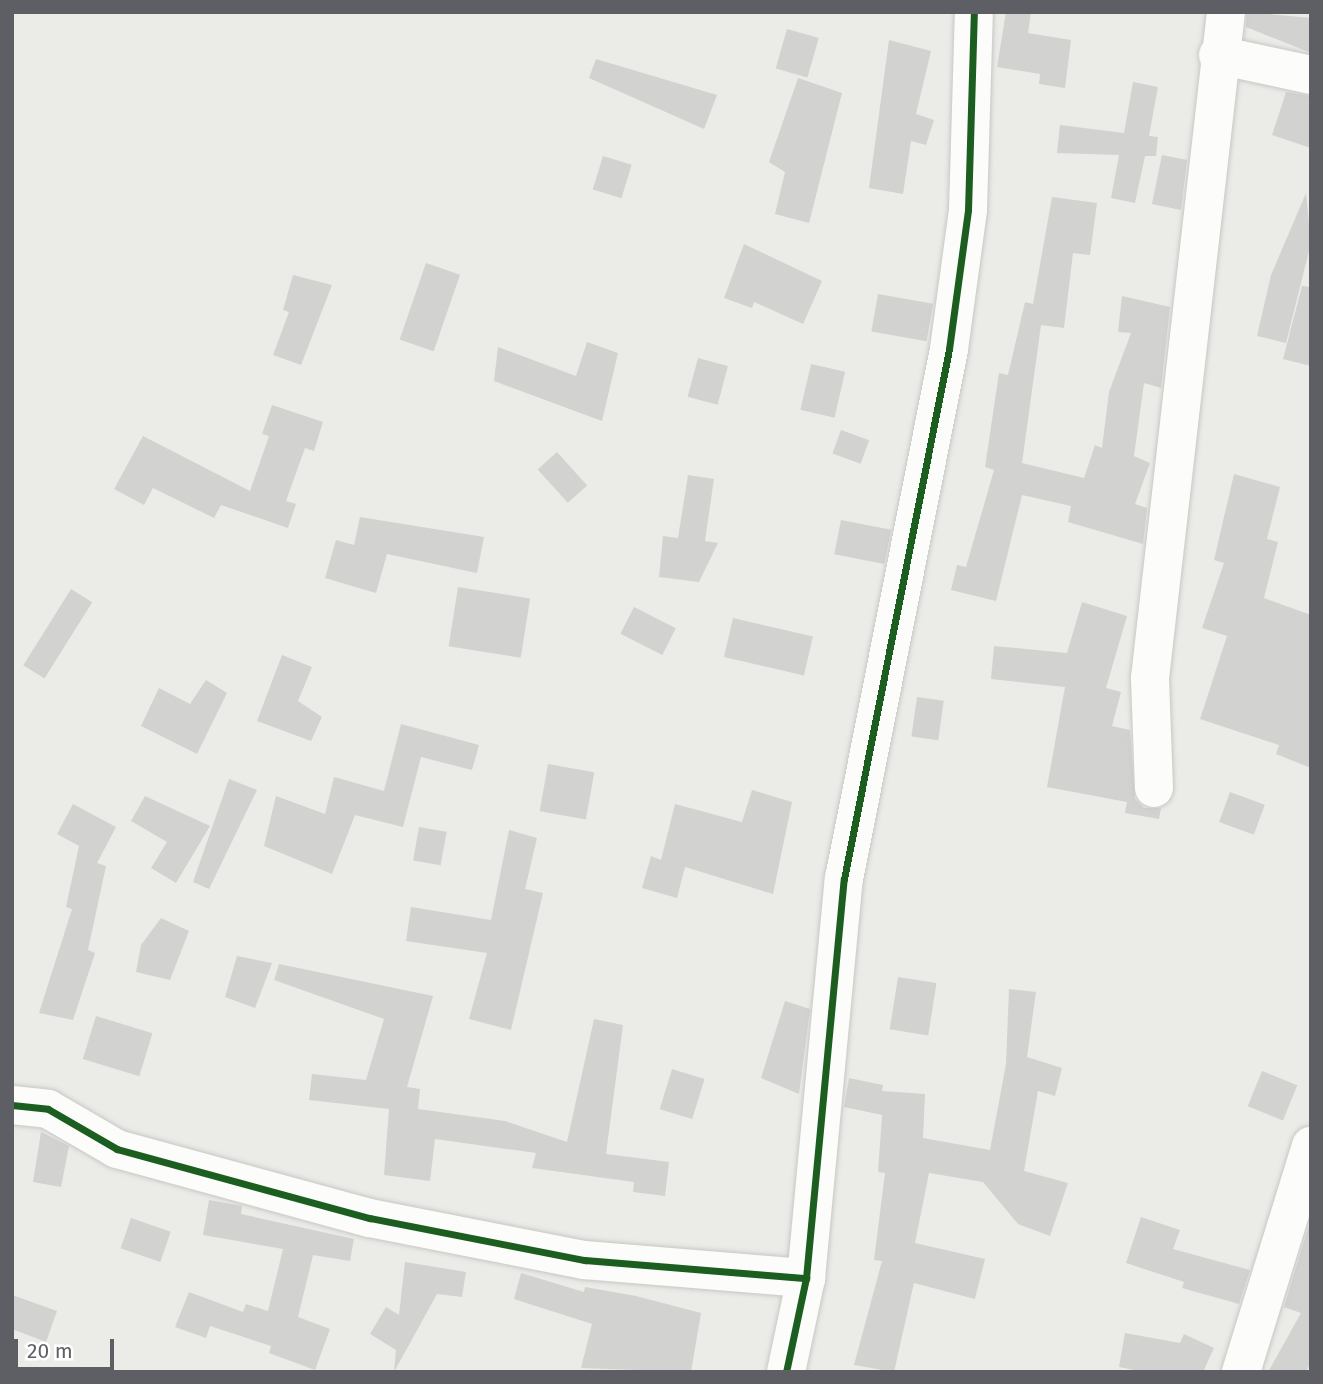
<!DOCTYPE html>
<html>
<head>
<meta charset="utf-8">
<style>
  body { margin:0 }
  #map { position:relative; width:1323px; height:1384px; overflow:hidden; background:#ebebe7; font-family:"Fira Sans",sans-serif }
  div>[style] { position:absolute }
  .building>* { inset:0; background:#d2d2d0; transform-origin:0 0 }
  .roads { filter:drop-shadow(0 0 2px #c7c7c7) drop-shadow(0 0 2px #c7c7c7) }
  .minor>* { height:38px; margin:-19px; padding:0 19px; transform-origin:19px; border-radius:19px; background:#fcfcfb }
  .cycleway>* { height:7px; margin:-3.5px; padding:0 3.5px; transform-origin:3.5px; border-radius:3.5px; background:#1b5e20 }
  span { translate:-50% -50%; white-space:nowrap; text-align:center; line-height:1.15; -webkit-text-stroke:5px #fff; paint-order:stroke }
  .frame { position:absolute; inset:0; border:14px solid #5d5f64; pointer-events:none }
  .scale { position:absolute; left:14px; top:1339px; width:100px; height:32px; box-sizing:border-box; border:4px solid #5d5f64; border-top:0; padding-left:9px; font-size:21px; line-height:24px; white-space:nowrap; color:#5d5f64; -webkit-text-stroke:5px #fff; paint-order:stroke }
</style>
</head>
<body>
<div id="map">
  <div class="building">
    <div style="clip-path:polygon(1006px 12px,1031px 12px,1028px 33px,1071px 40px,1065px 88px,1039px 84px,1040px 74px,997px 67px)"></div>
    <div style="clip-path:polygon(1247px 12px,1311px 18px,1311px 53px,1246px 27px)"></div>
    <div style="left:787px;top:29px;width:33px;height:41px;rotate:16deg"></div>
    <div style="clip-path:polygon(889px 40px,931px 51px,916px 114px,934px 120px,926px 145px,911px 141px,903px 194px,869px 188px)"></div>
    <div style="clip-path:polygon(596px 59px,717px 95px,704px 129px,589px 78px)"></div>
    <div style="clip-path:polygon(798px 78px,842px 93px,809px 223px,775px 214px,785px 172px,769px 162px)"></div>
    <div style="clip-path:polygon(1133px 82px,1158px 87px,1149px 136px,1158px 137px,1156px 156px,1145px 156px,1135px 203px,1111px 198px,1119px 155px,1057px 153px,1060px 125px,1124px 133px)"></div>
    <div style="clip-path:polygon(1286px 92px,1311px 96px,1311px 148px,1272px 135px)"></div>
    <div style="clip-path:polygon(1162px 155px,1187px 160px,1181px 210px,1152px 204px)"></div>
    <div style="left:603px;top:156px;width:30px;height:35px;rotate:17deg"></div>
    <div style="clip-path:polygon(1306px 193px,1311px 243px,1286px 343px,1257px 336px,1271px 275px)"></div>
    <div style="clip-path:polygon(1052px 197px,1097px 203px,1090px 255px,1073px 253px,1064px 328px,1041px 325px,1022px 463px,1084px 478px,1095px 445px,1102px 448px,1109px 392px,1131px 333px,1118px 332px,1122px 296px,1170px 307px,1161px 388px,1144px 383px,1134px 456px,1150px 463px,1135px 504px,1147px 508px,1143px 544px,1068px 522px,1071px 506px,1022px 495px,996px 601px,951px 590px,957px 565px,966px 567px,994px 470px,985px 467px,999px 373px,1008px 375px,1025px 302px,1033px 304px)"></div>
    <div style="clip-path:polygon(744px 244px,822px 281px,803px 324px,754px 302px,752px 308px,724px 298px)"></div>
    <div style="left:426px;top:263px;width:36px;height:81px;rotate:19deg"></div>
    <div style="clip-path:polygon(293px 275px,332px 285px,301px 365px,273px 355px,289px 312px,283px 310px)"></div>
    <div style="clip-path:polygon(1302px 286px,1311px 287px,1311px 366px,1283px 359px)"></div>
    <div style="left:878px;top:294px;width:56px;height:38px;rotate:10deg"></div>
    <div style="clip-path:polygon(587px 342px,618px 353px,602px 421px,494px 381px,498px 347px,576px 376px)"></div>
    <div style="left:698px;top:358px;width:31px;height:40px;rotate:15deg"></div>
    <div style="left:811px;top:364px;width:35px;height:47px;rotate:13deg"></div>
    <div style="clip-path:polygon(272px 405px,323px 422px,314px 451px,305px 448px,286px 501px,296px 504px,288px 528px,221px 505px,214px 518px,153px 488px,144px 505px,114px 489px,143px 436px,250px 491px,269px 436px,262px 434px)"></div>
    <div style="left:841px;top:430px;width:30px;height:25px;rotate:20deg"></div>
    <div style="left:557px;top:452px;width:45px;height:26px;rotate:48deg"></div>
    <div style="clip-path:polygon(1234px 474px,1280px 487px,1267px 539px,1278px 542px,1264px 598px,1311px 615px,1311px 768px,1276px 754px,1279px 745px,1200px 719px,1227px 636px,1202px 628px,1224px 563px,1214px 560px)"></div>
    <div style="clip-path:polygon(688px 475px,714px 479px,705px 541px,718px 543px,699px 582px,659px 577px,663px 536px,678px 538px)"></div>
    <div style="clip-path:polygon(360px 517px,484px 537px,477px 573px,387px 554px,376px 593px,325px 578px,336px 540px,354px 545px)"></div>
    <div style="left:841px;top:520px;width:51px;height:35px;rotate:11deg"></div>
    <div style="left:458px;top:587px;width:73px;height:60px;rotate:9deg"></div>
    <div style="left:71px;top:589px;width:25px;height:90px;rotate:32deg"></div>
    <div style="clip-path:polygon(1082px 602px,1127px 616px,1106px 688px,1121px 692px,1112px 726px,1130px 730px,1135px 799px,1144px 808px,1161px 808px,1159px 819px,1125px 813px,1127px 802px,1047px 787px,1065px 687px,991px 679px,994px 646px,1067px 653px)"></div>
    <div style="left:634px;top:607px;width:47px;height:30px;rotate:27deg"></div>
    <div style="left:733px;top:618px;width:82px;height:40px;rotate:13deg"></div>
    <div style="clip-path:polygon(282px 655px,312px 667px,298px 701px,322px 717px,311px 741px,257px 721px)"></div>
    <div style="clip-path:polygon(206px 680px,227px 693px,197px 754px,141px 726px,159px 688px,190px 704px)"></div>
    <div style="left:917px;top:697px;width:27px;height:40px;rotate:8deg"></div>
    <div style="clip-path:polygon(401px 724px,479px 745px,472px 770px,421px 757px,403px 827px,355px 815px,332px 874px,264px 846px,276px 796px,325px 814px,334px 777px,384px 791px)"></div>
    <div style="left:548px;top:764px;width:47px;height:48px;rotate:10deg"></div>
    <div style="clip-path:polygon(229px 779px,257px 790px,209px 889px,193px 882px)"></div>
    <div style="clip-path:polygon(752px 790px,792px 802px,773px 894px,685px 867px,677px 898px,642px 888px,651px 856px,661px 860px,675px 804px,742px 822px)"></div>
    <div style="left:1230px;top:792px;width:37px;height:32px;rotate:20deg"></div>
    <div style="clip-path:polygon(145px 796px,210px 826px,176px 883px,151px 868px,167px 842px,131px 821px)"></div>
    <div style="clip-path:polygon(73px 804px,116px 827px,97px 863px,106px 866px,88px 950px,95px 953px,73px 1020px,39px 1013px,72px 909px,66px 907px,79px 846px,57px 834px)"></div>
    <div style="left:419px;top:827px;width:28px;height:34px;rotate:10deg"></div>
    <div style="clip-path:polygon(509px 830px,537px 838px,525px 889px,543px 893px,511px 1030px,469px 1019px,487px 953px,406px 941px,411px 907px,491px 920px)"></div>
    <div style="clip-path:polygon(161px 918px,189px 931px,170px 980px,136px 972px,141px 945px)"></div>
    <div style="clip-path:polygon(237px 956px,272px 963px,255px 1008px,225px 997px)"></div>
    <div style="clip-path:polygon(279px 964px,433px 996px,407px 1087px,420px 1089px,418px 1109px,505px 1121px,567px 1142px,594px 1019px,623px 1025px,606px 1154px,669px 1162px,665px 1196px,633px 1192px,634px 1182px,532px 1168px,536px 1153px,435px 1139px,430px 1181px,384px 1175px,389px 1109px,309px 1100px,312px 1074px,366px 1080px,384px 1019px,274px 980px)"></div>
    <div style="left:898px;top:977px;width:39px;height:53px;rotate:9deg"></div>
    <div style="clip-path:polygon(1009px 989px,1036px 992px,1027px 1057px,1062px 1068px,1055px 1096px,1038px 1091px,1024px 1171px,1068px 1183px,1050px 1236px,1018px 1224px,983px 1182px,929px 1173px,915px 1243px,985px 1259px,975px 1299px,914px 1283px,894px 1372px,854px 1365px,882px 1261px,874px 1260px,885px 1173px,878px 1172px,882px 1115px,844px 1107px,849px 1078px,883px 1085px,882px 1091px,925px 1094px,923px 1138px,990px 1150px,1006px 1064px)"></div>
    <div style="clip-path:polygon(785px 1001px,810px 1009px,799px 1094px,761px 1078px)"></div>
    <div style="left:96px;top:1016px;width:59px;height:45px;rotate:17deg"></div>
    <div style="left:672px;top:1069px;width:34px;height:42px;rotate:17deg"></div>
    <div style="left:1262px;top:1071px;width:38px;height:38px;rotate:22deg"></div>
    <div style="clip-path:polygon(41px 1132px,69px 1146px,61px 1187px,33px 1182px)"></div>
    <div style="clip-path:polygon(209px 1200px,242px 1206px,241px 1214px,354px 1239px,350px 1261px,313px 1255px,298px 1317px,330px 1329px,315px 1370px,269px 1353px,271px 1346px,210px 1326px,206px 1338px,175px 1327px,189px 1292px,243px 1312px,246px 1304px,268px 1311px,283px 1249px,203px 1235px)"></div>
    <div style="clip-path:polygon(1141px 1217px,1180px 1230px,1173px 1249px,1250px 1270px,1239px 1304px,1182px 1288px,1184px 1282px,1126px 1263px)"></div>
    <div style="left:131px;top:1218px;width:42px;height:32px;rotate:19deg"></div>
    <div style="clip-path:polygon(1309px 1225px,1311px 1362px,1306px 1372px,1268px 1372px,1301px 1313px,1284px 1307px)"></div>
    <div style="clip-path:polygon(405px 1262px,466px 1272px,462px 1297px,437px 1294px,394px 1372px,396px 1350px,370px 1334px,386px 1307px,399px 1315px)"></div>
    <div style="clip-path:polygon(521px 1273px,584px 1292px,585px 1287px,636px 1296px,701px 1313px,691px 1372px,581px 1368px,592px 1324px,514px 1299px)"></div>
    <div style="clip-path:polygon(12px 1295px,57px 1311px,46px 1342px,12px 1329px)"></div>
    <div style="clip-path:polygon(1125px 1333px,1180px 1343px,1184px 1334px,1214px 1348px,1203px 1372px,1144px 1372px,1119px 1367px)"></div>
  </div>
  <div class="roads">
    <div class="minor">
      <div style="left:1218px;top:55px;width:95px;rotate:12.1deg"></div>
      <div style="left:1154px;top:788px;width:110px;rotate:-92.1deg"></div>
      <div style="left:1150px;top:678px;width:670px;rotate:-83.49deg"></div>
      <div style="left:12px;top:1105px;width:36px;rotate:6deg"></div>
      <div style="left:48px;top:1109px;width:80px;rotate:30.1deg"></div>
      <div style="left:117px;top:1149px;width:262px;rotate:15.3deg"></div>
      <div style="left:370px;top:1218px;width:219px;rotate:11.1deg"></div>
      <div style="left:585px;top:1260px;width:222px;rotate:4.7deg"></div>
      <div style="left:786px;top:1372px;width:96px;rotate:-78deg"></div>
      <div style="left:806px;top:1278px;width:401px;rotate:-84.6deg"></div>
      <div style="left:844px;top:879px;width:540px;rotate:-78.79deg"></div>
      <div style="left:949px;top:349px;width:140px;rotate:-82.2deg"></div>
      <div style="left:968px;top:210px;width:198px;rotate:-88.3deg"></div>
      <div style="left:1241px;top:1372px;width:237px;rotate:-72.8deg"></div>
    </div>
  </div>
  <div class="cycleway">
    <div style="left:12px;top:1105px;width:36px;rotate:6deg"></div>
    <div style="left:48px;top:1109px;width:80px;rotate:30.1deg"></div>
    <div style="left:117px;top:1149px;width:262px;rotate:15.3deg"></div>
    <div style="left:370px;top:1218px;width:219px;rotate:11.1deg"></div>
    <div style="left:585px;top:1260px;width:222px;rotate:4.7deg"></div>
    <div style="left:786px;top:1372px;width:96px;rotate:-78deg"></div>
    <div style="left:806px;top:1278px;width:401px;rotate:-84.6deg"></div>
    <div style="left:844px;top:879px;width:540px;rotate:-78.79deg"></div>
    <div style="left:949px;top:349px;width:140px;rotate:-82.2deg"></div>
    <div style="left:968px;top:210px;width:198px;rotate:-88.3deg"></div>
  </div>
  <div class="frame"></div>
  <div class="scale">20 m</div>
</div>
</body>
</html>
